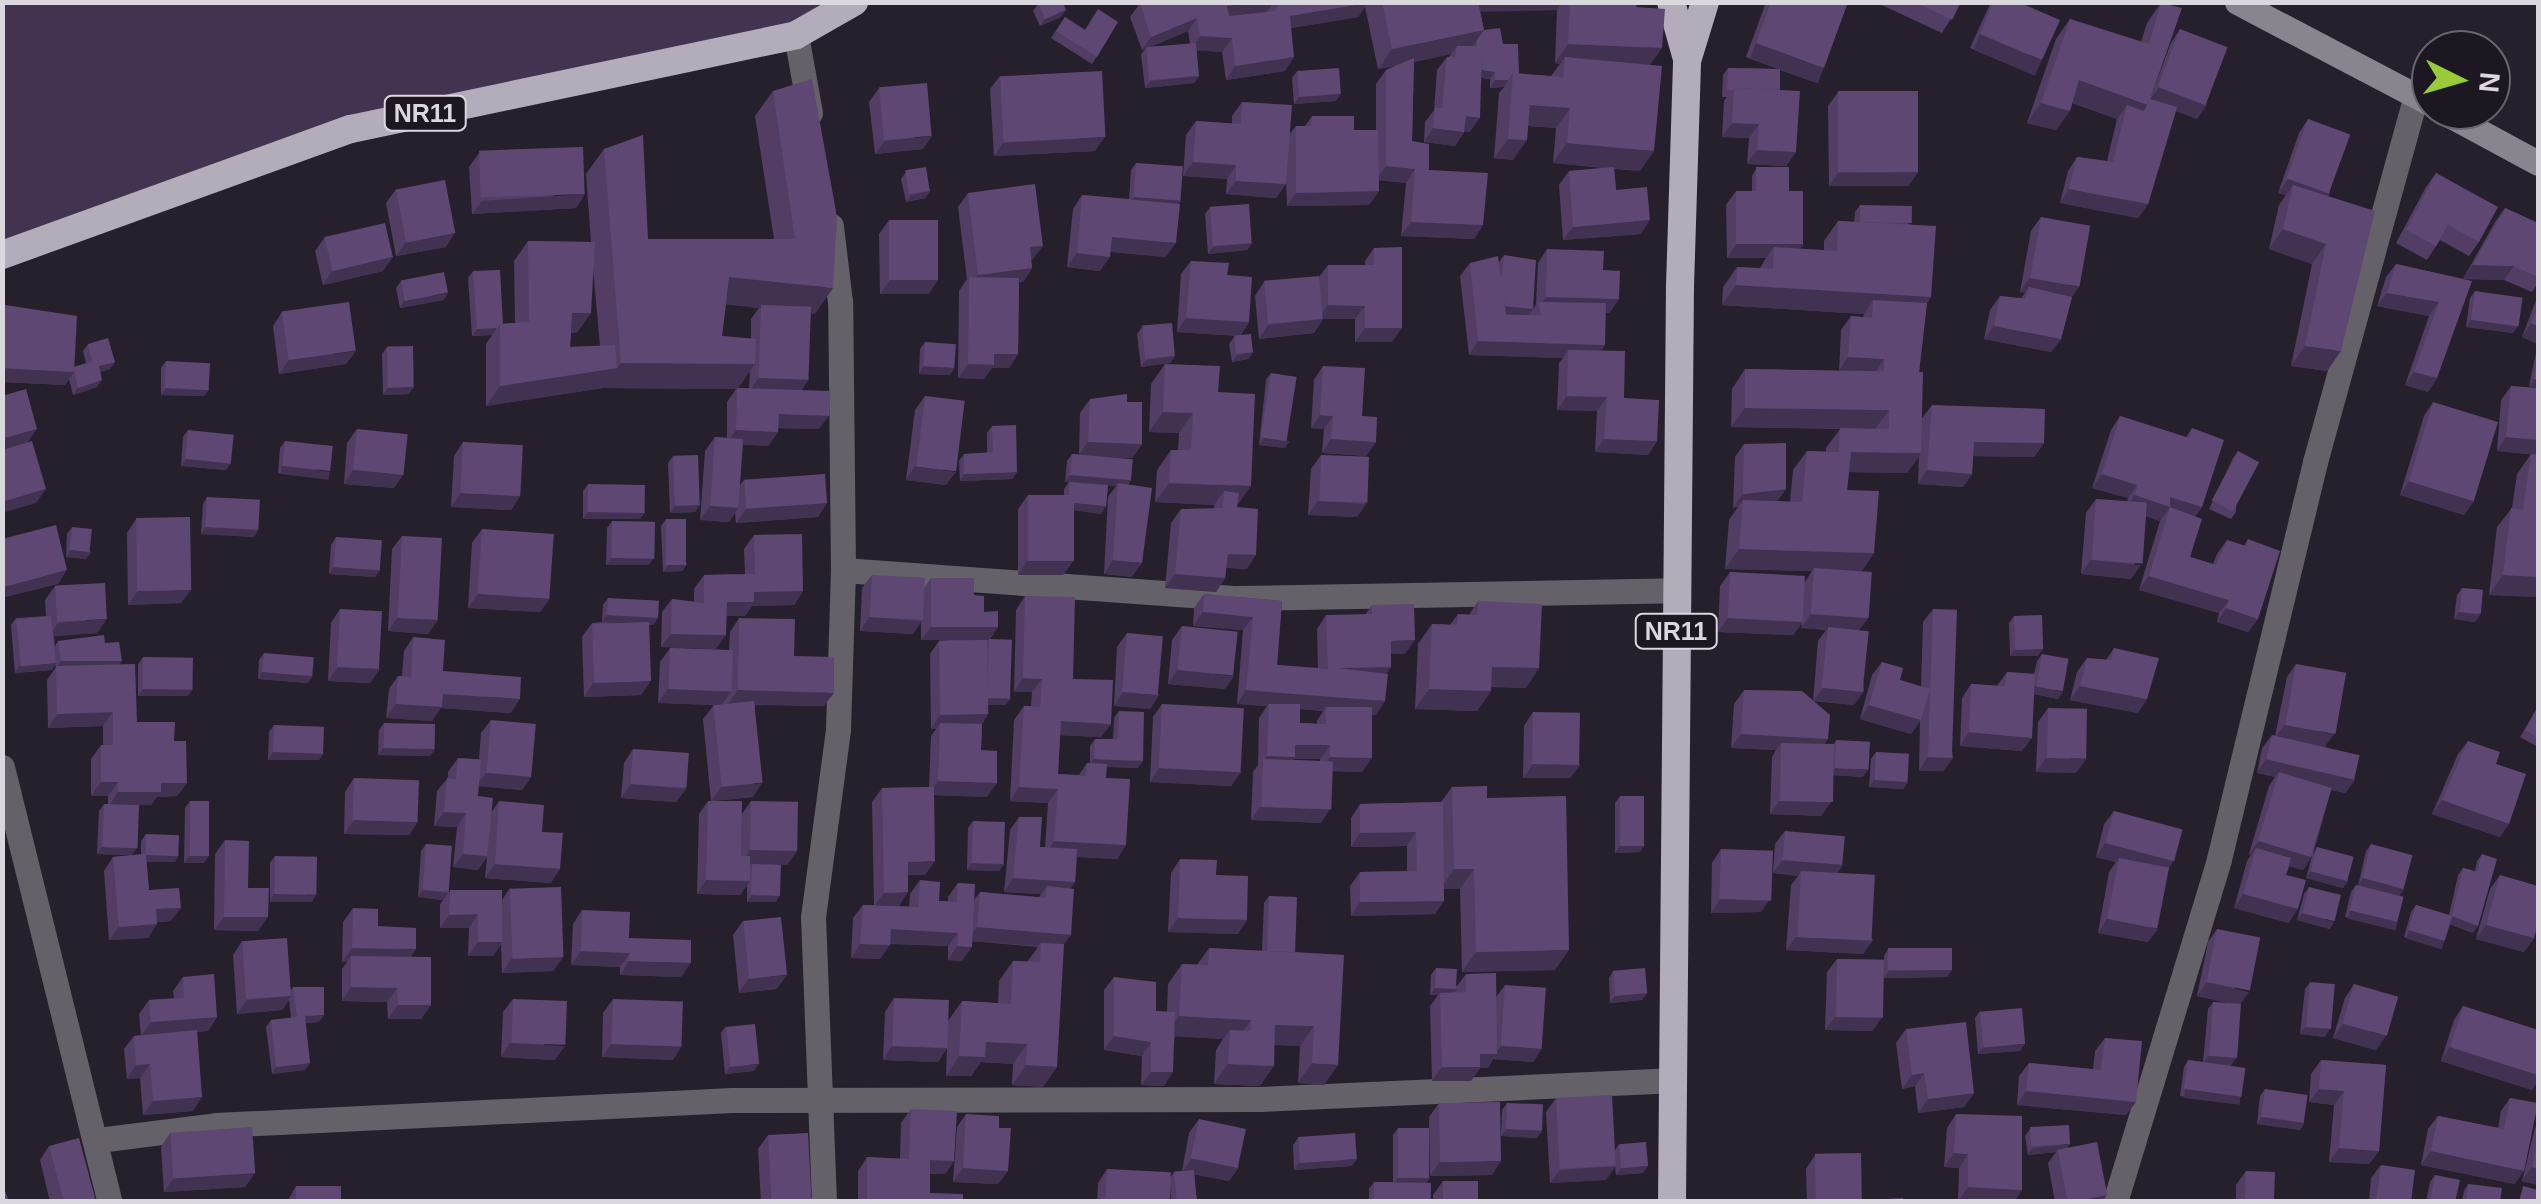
<!DOCTYPE html>
<html>
<head>
<meta charset="utf-8">
<style>
  body { margin:0 }
  #map { position:relative; width:2541px; height:1204px; overflow:hidden; background:#26202c; font-family:Arial,sans-serif }
  div>[style] { position:absolute }
  .green>* { inset:0; background:#423450 }
  .minor>* { height:25px; margin:-12.5px; padding:0 12.5px; transform-origin:12.5px; border-radius:12.5px; background:#646268 }
  .secondary>* { height:25px; margin:-12.5px; padding:0 12.5px; transform-origin:12.5px; border-radius:12.5px; background:#89858f }
  .trunk>* { height:28px; margin:-14px; padding:0 14px; transform-origin:14px; border-radius:14px; background:#b3acba }
  .wall>* { inset:0; background:#523d64 }
  .shaded-wall>* { inset:0; background:#423251; transform-origin:0 0 }
  .building>* { inset:0; background:#5f4774; transform-origin:0 0 }
  span { translate:-50% -50%; white-space:nowrap; text-align:center; line-height:1.15; -webkit-text-stroke:8px #1d1722; paint-order:stroke }
  .shield-label span { padding:2px 8px; background:#1d1722; border:2px solid; border-radius:8px; -webkit-text-stroke-width:0 }
  .shield-label { font-size:25px; color:#dbd7df; font-weight:700 }
  .frame { position:absolute; inset:0; border:5px solid #dbd7df; pointer-events:none }
  .north { position:absolute; left:2411px; top:30px; width:100px; height:100px; box-sizing:border-box; background:#1d1722; border:2px solid #69646e; border-radius:50%; rotate:95deg; font-size:28px; font-weight:700; line-height:40px; text-align:center; color:#dbd7df }
  .north::after { content:''; display:block; margin:auto; width:35px; height:45px; background:#98cb38; clip-path:polygon(50% 0,100% 100%,50% 72%,0 100%) }
</style>
</head>
<body>
<div id="map">
  <div class="green">
    <div style="clip-path:polygon(3px 3px,854px 3px,796px 35px,351px 129px,3px 255px)"></div>
  </div>
  <div class="minor">
    <div style="left:796px;top:35px;width:79px;rotate:79.8deg"></div>
    <div style="left:843px;top:570px;width:395px;rotate:4.1deg"></div>
    <div style="left:1237px;top:598px;width:439px;rotate:-1deg"></div>
    <div style="left:2px;top:767px;width:448px;rotate:76.1deg"></div>
    <div style="left:98px;top:1140px;width:119px;rotate:-7.2deg"></div>
    <div style="left:216px;top:1125px;width:517px;rotate:-2.77deg"></div>
    <div style="left:732px;top:1100px;width:527px;rotate:-0.11deg"></div>
    <div style="left:1259px;top:1099px;width:412px;rotate:-2.6deg"></div>
    <div style="left:824px;top:1202px;width:285px;rotate:-92.2deg"></div>
    <div style="left:813px;top:917px;width:190px;rotate:-82.4deg"></div>
    <div style="left:838px;top:729px;width:159px;rotate:-88.2deg"></div>
    <div style="left:843px;top:570px;width:268px;rotate:-90.6deg"></div>
    <div style="left:840px;top:302px;width:77px;rotate:-96.8deg"></div>
    <div style="left:2115px;top:1202px;width:358px;rotate:-73.1deg"></div>
    <div style="left:2219px;top:859px;width:408px;rotate:-76.4deg"></div>
    <div style="left:2315px;top:462px;width:381px;rotate:-74.6deg"></div>
  </div>
  <div class="secondary">
    <div style="left:2237px;top:2px;width:219px;rotate:27.7deg"></div>
    <div style="left:2440px;top:110px;width:111px;rotate:28.4deg"></div>
  </div>
  <div class="trunk">
    <div style="left:1671px;top:2px;width:59px;rotate:74.3deg"></div>
    <div style="left:2px;top:255px;width:371px;rotate:-19.9deg"></div>
    <div style="left:351px;top:129px;width:455px;rotate:-11.9deg"></div>
    <div style="left:796px;top:35px;width:67px;rotate:-29.6deg"></div>
    <div style="left:1672px;top:1202px;width:916px;rotate:-89.5deg"></div>
    <div style="left:1680px;top:286px;width:225px;rotate:-88.2deg"></div>
    <div style="left:1687px;top:61px;width:62px;rotate:-73deg"></div>
  </div>
  <div class="wall">
    <div style="clip-path:polygon(evenodd,1141px 2px,1639px 2px,1636px 4px,1650px 65px,1640px 171px,1614px 169px,1616px 190px,1641px 234px,1563px 240px,1559px 185px,1569px 171px,1604px 168px,1553px 163px,1556px 128px,1528px 126px,1513px 160px,1494px 158px,1499px 93px,1504px 87px,1490px 88px,1490px 79px,1481px 78px,1470px 132px,1465px 131px,1455px 146px,1424px 142px,1425px 122px,1434px 110px,1437px 70px,1447px 57px,1449px 57px,1451px 54px,1414px 62px,1412px 141px,1429px 170px,1483px 225px,1474px 239px,1401px 236px,1406px 183px,1378px 180px,1379px 191px,1369px 205px,1287px 206px,1286px 178px,1286px 184px,1276px 198px,1226px 194px,1227px 179px,1183px 176px,1186px 135px,1196px 121px,1232px 124px,1232px 116px,1242px 102px,1289px 135px,1296px 126px,1305px 126px,1312px 116px,1354px 130px,1376px 130px,1376px 84px,1386px 70px,1396px 66px,1378px 69px,1365px 7px,1358px 17px,1291px 28px,1285px 71px,1226px 80px,1222px 52px,1196px 50px,1199px 76px,1194px 83px,1145px 88px,1141px 54px,1145px 49px,1142px 50px,1130px 17px,1141px 2px,1557px 10px,1555px 63px,1560px 64px,1551px 76px,1519px 74px,1503px 44px,1484px 30px,1480px 11px,1557px 10px,1141px 2px,1188px 31px,1190px 44px,1150px 47px,1188px 31px)"></div>
    <div style="clip-path:polygon(1766px 2px,1848px 2px,1814px 82px,1780px 70px,1780px 90px,1796px 152px,1786px 166px,1747px 164px,1749px 138px,1722px 137px,1724px 101px,1727px 97px,1722px 97px,1723px 75px,1728px 68px,1779px 69px,1746px 57px)"></div>
    <div style="clip-path:polygon(1875px 2px,1961px 2px,1942px 33px)"></div>
    <div style="clip-path:polygon(1991px 2px,2018px 2px,2033px 74px,1970px 48px)"></div>
    <div style="clip-path:polygon(2161px 3px,2151px 96px,2171px 43px,2180px 29px,2197px 119px,2176px 111px,2148px 204px,2138px 218px,2060px 203px,2068px 171px,2077px 157px,2107px 161px,2117px 119px,2072px 103px,2056px 130px,2027px 123px,2056px 39px,2070px 19px,2141px 42px,2147px 23px)"></div>
    <div style="clip-path:polygon(1038px 4px,1061px 17px,1040px 26px,1033px 11px)"></div>
    <div style="clip-path:polygon(1065px 17px,1085px 30px,1118px 22px,1092px 64px,1051px 38px)"></div>
    <div style="clip-path:polygon(1297px 71px,1336px 101px,1294px 104px,1292px 78px)"></div>
    <div style="clip-path:polygon(1000px 76px,1095px 151px,994px 156px,990px 89px)"></div>
    <div style="clip-path:polygon(879px 88px,923px 149px,875px 154px,869px 102px)"></div>
    <div style="clip-path:polygon(evenodd,773px 91px,815px 314px,811px 313px,802px 390px,819px 429px,778px 428px,778px 432px,768px 446px,743px 444px,740px 485px,744px 480px,827px 503px,818px 517px,736px 523px,735px 513px,729px 522px,700px 520px,705px 451px,715px 437px,727px 438px,727px 402px,736px 389px,603px 388px,486px 406px,486px 344px,492px 335px,472px 336px,468px 278px,473px 271px,503px 324px,515px 323px,514px 261px,528px 241px,591px 242px,586px 174px,604px 149px,648px 239px,774px 239px,755px 116px,773px 91px,593px 268px,600px 346px,570px 347px,571px 333px,577px 333px,593px 268px,773px 91px,726px 304px,759px 308px,751px 319px,751px 339px,722px 336px,726px 304px,773px 91px,750px 371px,749px 388px,738px 388px,750px 371px)"></div>
    <div style="clip-path:polygon(1838px 92px,1918px 172px,1908px 186px,1829px 186px,1828px 106px)"></div>
    <div style="clip-path:polygon(2308px 119px,2330px 193px,2328px 196px,2327px 371px,2291px 366px,2312px 264px,2269px 249px,2279px 205px,2286px 195px,2278px 193px,2299px 133px)"></div>
    <div style="clip-path:polygon(479px 153px,576px 208px,472px 214px,469px 167px)"></div>
    <div style="clip-path:polygon(1136px 163px,1181px 201px,1178px 204px,1166px 257px,1110px 252px,1100px 271px,1067px 267px,1073px 209px,1082px 195px,1129px 199px,1131px 170px)"></div>
    <div style="clip-path:polygon(1756px 169px,1789px 191px,1800px 249px,1824px 250px,1824px 241px,1838px 221px,1854px 222px,1855px 212px,1860px 205px,1912px 225px,1931px 297px,1927px 303px,1919px 372px,1922px 418px,1932px 405px,2044px 443px,2034px 457px,1973px 456px,1972px 474px,1963px 487px,1918px 484px,1919px 456px,1907px 473px,1849px 472px,1847px 490px,1874px 553px,1861px 572px,1868px 618px,1859px 630px,1864px 691px,1854px 705px,1814px 701px,1825px 744px,1834px 744px,1836px 740px,1863px 777px,1832px 775px,1831px 802px,1821px 816px,1770px 814px,1772px 757px,1776px 750px,1731px 748px,1734px 704px,1744px 690px,1813px 701px,1818px 641px,1826px 630px,1801px 628px,1802px 623px,1793px 635px,1718px 632px,1720px 586px,1730px 572px,1805px 582px,1812px 571px,1725px 569px,1729px 520px,1738px 507px,1733px 508px,1735px 457px,1744px 444px,1786px 489px,1777px 501px,1790px 502px,1793px 470px,1807px 451px,1826px 452px,1826px 448px,1840px 429px,1731px 427px,1732px 389px,1745px 369px,1839px 371px,1841px 330px,1851px 316px,1863px 317px,1864px 314px,1722px 305px,1723px 287px,1737px 267px,1760px 268px,1766px 258px,1727px 258px,1726px 205px,1736px 191px,1752px 191px,1752px 176px)"></div>
    <div style="clip-path:polygon(906px 172px,930px 191px,925px 198px,906px 202px,901px 179px)"></div>
    <div style="clip-path:polygon(2436px 173px,2479px 242px,2469px 256px,2440px 240px,2427px 260px,2396px 243px,2426px 187px)"></div>
    <div style="clip-path:polygon(396px 189px,446px 247px,396px 256px,386px 203px)"></div>
    <div style="clip-path:polygon(968px 193px,1033px 259px,1031px 260px,1032px 268px,1023px 282px,1019px 282px,1018px 354px,1009px 368px,992px 368px,984px 379px,958px 378px,959px 291px,967px 279px,958px 207px)"></div>
    <div style="clip-path:polygon(1210px 207px,1252px 243px,1247px 250px,1208px 254px,1205px 214px)"></div>
    <div style="clip-path:polygon(2505px 208px,2538px 223px,2538px 283px,2532px 292px,2504px 280px,2463px 279px,2437px 378px,2428px 392px,2405px 385px,2429px 316px,2377px 306px,2386px 277px,2396px 264px,2463px 279px,2495px 222px)"></div>
    <div style="clip-path:polygon(2041px 217px,2072px 297px,2061px 339px,2051px 352px,1984px 339px,1990px 310px,2000px 296px,2021px 298px,2025px 293px,2020px 292px,2031px 231px)"></div>
    <div style="clip-path:polygon(889px 220px,929px 294px,880px 294px,879px 234px)"></div>
    <div style="clip-path:polygon(325px 237px,383px 271px,323px 285px,315px 251px)"></div>
    <div style="clip-path:polygon(1374px 248px,1392px 342px,1355px 342px,1355px 319px,1323px 319px,1314px 333px,1259px 339px,1255px 296px,1264px 282px,1319px 277px,1328px 265px,1365px 265px,1365px 261px)"></div>
    <div style="clip-path:polygon(1547px 249px,1603px 270px,1619px 299px,1609px 313px,1605px 313px,1605px 345px,1601px 351px,1624px 398px,1657px 441px,1648px 455px,1595px 452px,1597px 411px,1557px 410px,1559px 363px,1563px 358px,1469px 355px,1460px 276px,1470px 263px,1499px 262px,1504px 255px,1533px 309px,1536px 304px,1538px 263px)"></div>
    <div style="clip-path:polygon(1191px 261px,1227px 275px,1249px 322px,1240px 336px,1253px 352px,1248px 359px,1232px 362px,1229px 344px,1234px 337px,1238px 336px,1177px 332px,1181px 274px)"></div>
    <div style="clip-path:polygon(401px 281px,444px 300px,400px 308px,396px 288px)"></div>
    <div style="clip-path:polygon(2475px 291px,2518px 326px,2513px 333px,2466px 327px,2470px 298px)"></div>
    <div style="clip-path:polygon(2538px 295px,2538px 344px,2522px 337px)"></div>
    <div style="clip-path:polygon(5px 305px,74px 367px,86px 363px,83px 351px,88px 344px,115px 362px,110px 369px,100px 372px,97px 387px,73px 395px,69px 379px,65px 385px,2px 382px,2px 308px)"></div>
    <div style="clip-path:polygon(282px 312px,346px 364px,279px 374px,273px 326px)"></div>
    <div style="clip-path:polygon(1142px 327px,1175px 356px,1170px 363px,1141px 367px,1137px 334px)"></div>
    <div style="clip-path:polygon(925px 342px,950px 375px,919px 374px,920px 349px)"></div>
    <div style="clip-path:polygon(387px 347px,409px 394px,383px 395px,382px 354px)"></div>
    <div style="clip-path:polygon(2538px 348px,2538px 388px,2529px 386px,2536px 353px)"></div>
    <div style="clip-path:polygon(166px 361px,209px 389px,204px 396px,161px 395px,161px 368px)"></div>
    <div style="clip-path:polygon(1165px 364px,1218px 392px,1247px 569px,1226px 568px,1225px 578px,1216px 592px,1165px 588px,1171px 523px,1181px 509px,1214px 509px,1214px 505px,1155px 502px,1157px 470px,1171px 450px,1178px 450px,1179px 433px,1149px 432px,1151px 384px)"></div>
    <div style="clip-path:polygon(1323px 366px,1362px 416px,1376px 442px,1366px 456px,1322px 453px,1324px 429px,1311px 428px,1314px 380px)"></div>
    <div style="clip-path:polygon(1271px 373px,1285px 448px,1259px 445px,1266px 380px)"></div>
    <div style="clip-path:polygon(2511px 386px,2538px 455px,2497px 451px,2501px 400px)"></div>
    <div style="clip-path:polygon(925px 396px,946px 485px,906px 480px,915px 410px)"></div>
    <div style="clip-path:polygon(1090px 399px,1127px 402px,1142px 444px,1132px 458px,1103px 457px,1131px 480px,1128px 485px,1132px 577px,1104px 574px,1108px 497px,1116px 486px,1108px 485px,1106px 506px,1101px 514px,1074px 510px,1073px 561px,1063px 575px,1018px 575px,1018px 509px,1028px 495px,1064px 495px,1064px 489px,1069px 482px,1065px 482px,1067px 461px,1072px 454px,1079px 455px,1080px 413px)"></div>
    <div style="clip-path:polygon(2433px 402px,2474px 501px,2464px 515px,2400px 495px,2424px 416px)"></div>
    <div style="clip-path:polygon(2120px 416px,2186px 437px,2192px 428px,2202px 507px,2195px 517px,2190px 557px,2213px 564px,2217px 554px,2227px 540px,2244px 546px,2248px 539px,2258px 619px,2248px 632px,2217px 622px,2219px 613px,2139px 590px,2160px 521px,2166px 513px,2160px 521px,2146px 516px,2131px 579px,2081px 574px,2086px 513px,2096px 499px,2127px 502px,2128px 498px,2092px 488px,2111px 430px)"></div>
    <div style="clip-path:polygon(992px 426px,1017px 472px,1012px 479px,960px 481px,959px 461px,964px 454px,987px 453px,987px 433px)"></div>
    <div style="clip-path:polygon(357px 429px,394px 488px,344px 484px,347px 443px)"></div>
    <div style="clip-path:polygon(188px 430px,226px 470px,181px 466px,183px 437px)"></div>
    <div style="clip-path:polygon(285px 441px,326px 479px,278px 473px,280px 448px)"></div>
    <div style="clip-path:polygon(463px 442px,520px 496px,511px 510px,451px 507px,454px 456px)"></div>
    <div style="clip-path:polygon(2238px 451px,2236px 512px,2231px 519px,2209px 509px,2233px 458px)"></div>
    <div style="clip-path:polygon(2531px 454px,2538px 455px,2538px 597px,2489px 595px,2497px 527px,2512px 508px,2517px 474px)"></div>
    <div style="clip-path:polygon(1321px 455px,1366px 504px,1357px 517px,1308px 515px,1311px 469px)"></div>
    <div style="clip-path:polygon(673px 456px,700px 505px,695px 512px,670px 513px,668px 463px)"></div>
    <div style="clip-path:polygon(588px 484px,645px 512px,640px 519px,583px 519px,583px 491px)"></div>
    <div style="clip-path:polygon(207px 497px,258px 530px,254px 537px,201px 534px,203px 504px)"></div>
    <div style="clip-path:polygon(136px 519px,181px 603px,128px 605px,127px 533px)"></div>
    <div style="clip-path:polygon(666px 519px,687px 564px,682px 571px,663px 572px,661px 526px)"></div>
    <div style="clip-path:polygon(612px 521px,649px 565px,606px 565px,607px 528px)"></div>
    <div style="clip-path:polygon(72px 527px,91px 552px,86px 559px,66px 557px,67px 534px)"></div>
    <div style="clip-path:polygon(482px 529px,550px 598px,540px 612px,468px 608px,472px 543px)"></div>
    <div style="clip-path:polygon(754px 535px,803px 591px,794px 605px,752px 606px,745px 616px,726px 616px,716px 649px,661px 647px,662px 612px,672px 599px,694px 602px,694px 589px,704px 575px,745px 574px,744px 549px)"></div>
    <div style="clip-path:polygon(402px 536px,428px 634px,388px 631px,392px 549px)"></div>
    <div style="clip-path:polygon(336px 537px,380px 570px,375px 577px,329px 574px,331px 545px)"></div>
    <div style="clip-path:polygon(872px 575px,924px 588px,931px 578px,974px 595px,984px 612px,998px 627px,990px 639px,1006px 705px,988px 705px,988px 714px,982px 724px,981px 750px,987px 797px,934px 795px,925px 875px,908px 875px,899px 906px,909px 907px,910px 894px,920px 880px,939px 901px,948px 901px,948px 897px,958px 883px,974px 900px,980px 892px,1039px 897px,1041px 894px,1004px 892px,1010px 830px,1019px 817px,1040px 847px,1045px 847px,1048px 803px,1010px 801px,1014px 720px,1024px 706px,1031px 706px,1032px 692px,1014px 692px,1016px 610px,1025px 596px,1073px 679px,1111px 724px,1101px 737px,1060px 735px,1058px 774px,1079px 775px,1087px 763px,1090px 763px,1090px 746px,1095px 739px,1113px 739px,1114px 718px,1119px 711px,1138px 768px,1106px 767px,1106px 778px,1126px 845px,1117px 859px,1077px 857px,1075px 882px,1070px 888px,1043px 1087px,1012px 1085px,1013px 1064px,981px 1062px,971px 1076px,946px 1076px,947px 1048px,938px 1062px,883px 1060px,885px 1012px,894px 998px,948px 1021px,962px 1001px,998px 1003px,999px 981px,1013px 961px,1027px 962px,1038px 947px,972px 941px,962px 961px,948px 960px,948px 946px,890px 944px,880px 959px,851px 958px,853px 918px,863px 905px,874px 905px,872px 802px,882px 788px,929px 787px,931px 736px,936px 729px,931px 729px,930px 654px,939px 641px,949px 640px,921px 640px,921px 622px,913px 634px,860px 631px,862px 588px)"></div>
    <div style="clip-path:polygon(55px 586px,97px 633px,54px 636px,55px 646px,58px 641px,105px 643px,119px 664px,137px 722px,174px 741px,187px 783px,177px 796px,157px 797px,151px 805px,139px 805px,132px 855px,141px 854px,141px 841px,146px 834px,175px 862px,146px 862px,149px 890px,171px 921px,157px 922px,148px 938px,109px 940px,104px 871px,113px 857px,130px 855px,97px 854px,99px 811px,104px 804px,108px 804px,108px 796px,91px 796px,91px 759px,101px 745px,103px 745px,103px 726px,48px 728px,47px 680px,56px 667px,55px 665px,52px 670px,15px 673px,11px 625px,16px 618px,46px 616px,45px 600px)"></div>
    <div style="clip-path:polygon(2462px 588px,2480px 615px,2475px 622px,2454px 619px,2457px 595px)"></div>
    <div style="clip-path:polygon(evenodd,1204px 594px,1282px 601px,1277px 665px,1318px 668px,1317px 629px,1326px 615px,1365px 615px,1372px 605px,1405px 654px,1391px 654px,1376px 715px,1372px 715px,1362px 772px,1332px 771px,1321px 823px,1251px 820px,1253px 772px,1258px 765px,1259px 718px,1267px 706px,1237px 704px,1243px 630px,1193px 626px,1194px 608px,1204px 594px,1300px 709px,1323px 711px,1317px 721px,1317px 724px,1300px 723px,1300px 709px,1204px 594px,1294px 759px,1320px 759px,1320px 761px,1293px 760px,1294px 759px)"></div>
    <div style="clip-path:polygon(608px 598px,658px 618px,653px 625px,649px 625px,641px 695px,584px 697px,582px 637px,592px 623px,602px 622px,603px 605px)"></div>
    <div style="clip-path:polygon(1478px 601px,1526px 688px,1491px 687px,1491px 691px,1477px 711px,1415px 709px,1418px 644px,1432px 624px,1450px 625px,1458px 614px,1469px 615px)"></div>
    <div style="clip-path:polygon(340px 609px,370px 683px,328px 681px,331px 623px)"></div>
    <div style="clip-path:polygon(1933px 609px,1953px 758px,1943px 771px,1919px 771px,1920px 721px,1911px 734px,1860px 719px,1872px 675px,1882px 662px,1900px 680px,1921px 687px,1923px 622px)"></div>
    <div style="clip-path:polygon(2014px 616px,2038px 656px,2010px 656px,2009px 623px)"></div>
    <div style="clip-path:polygon(739px 618px,794px 656px,824px 706px,755px 705px,753px 797px,713px 801px,742px 814px,751px 801px,797px 851px,787px 865px,781px 865px,776px 902px,747px 902px,747px 885px,740px 895px,697px 894px,699px 814px,708px 801px,711px 801px,703px 719px,714px 705px,658px 703px,660px 662px,670px 648px,729px 650px,730px 632px)"></div>
    <div style="clip-path:polygon(1182px 626px,1225px 689px,1168px 684px,1172px 640px)"></div>
    <div style="clip-path:polygon(1127px 633px,1159px 695px,1150px 709px,1114px 706px,1117px 647px)"></div>
    <div style="clip-path:polygon(413px 637px,443px 671px,511px 713px,441px 708px,432px 721px,386px 718px,389px 689px,398px 676px,402px 676px,404px 651px)"></div>
    <div style="clip-path:polygon(2114px 648px,2147px 699px,2138px 713px,2070px 700px,2077px 672px,2087px 658px,2106px 660px)"></div>
    <div style="clip-path:polygon(264px 653px,308px 683px,258px 679px,259px 660px)"></div>
    <div style="clip-path:polygon(2042px 654px,2058px 699px,2034px 694px,2022px 751px,1960px 746px,1962px 698px,1971px 684px,1997px 686px,2007px 672px,2034px 674px,2037px 661px)"></div>
    <div style="clip-path:polygon(143px 657px,188px 696px,138px 696px,138px 664px)"></div>
    <div style="clip-path:polygon(2296px 664px,2325px 747px,2355px 780px,2345px 793px,2331px 790px,2313px 854px,2317px 847px,2348px 881px,2343px 888px,2306px 878px,2312px 856px,2303px 870px,2289px 866px,2286px 875px,2289px 923px,2234px 908px,2247px 861px,2251px 855px,2249px 854px,2269px 786px,2275px 777px,2257px 773px,2262px 748px,2272px 735px,2275px 736px,2287px 677px)"></div>
    <div style="clip-path:polygon(1162px 704px,1241px 772px,1231px 786px,1150px 782px,1153px 717px)"></div>
    <div style="clip-path:polygon(2048px 708px,2076px 773px,2036px 772px,2038px 722px)"></div>
    <div style="clip-path:polygon(2536px 710px,2538px 711px,2538px 747px,2520px 737px)"></div>
    <div style="clip-path:polygon(1533px 712px,1580px 765px,1570px 778px,1523px 778px,1524px 726px)"></div>
    <div style="clip-path:polygon(491px 720px,531px 777px,522px 790px,478px 786px,478px 796px,491px 813px,499px 801px,542px 832px,551px 883px,485px 878px,487px 857px,478px 870px,453px 867px,457px 827px,434px 826px,437px 791px,448px 778px,448px 772px,458px 758px,479px 759px,481px 733px)"></div>
    <div style="clip-path:polygon(384px 723px,435px 749px,430px 756px,378px 755px,379px 730px)"></div>
    <div style="clip-path:polygon(274px 725px,319px 760px,268px 760px,269px 732px)"></div>
    <div style="clip-path:polygon(2468px 741px,2496px 764px,2500px 837px,2432px 814px,2458px 754px)"></div>
    <div style="clip-path:polygon(633px 749px,686px 789px,676px 802px,621px 798px,624px 763px)"></div>
    <div style="clip-path:polygon(1876px 752px,1908px 782px,1903px 789px,1869px 787px,1871px 759px)"></div>
    <div style="clip-path:polygon(354px 778px,418px 821px,409px 835px,344px 834px,345px 792px)"></div>
    <div style="clip-path:polygon(1452px 787px,1487px 798px,1555px 970px,1462px 972px,1460px 889px,1444px 889px,1435px 914px,1351px 916px,1350px 886px,1360px 872px,1407px 871px,1407px 846px,1351px 847px,1351px 818px,1360px 804px,1441px 802px)"></div>
    <div style="clip-path:polygon(1620px 796px,1640px 852px,1615px 853px,1615px 803px)"></div>
    <div style="clip-path:polygon(190px 801px,204px 863px,184px 863px,185px 808px)"></div>
    <div style="clip-path:polygon(2114px 811px,2173px 861px,2169px 868px,2148px 942px,2098px 933px,2109px 872px,2116px 862px,2096px 857px,2104px 824px)"></div>
    <div style="clip-path:polygon(973px 821px,1004px 864px,999px 871px,967px 870px,968px 828px)"></div>
    <div style="clip-path:polygon(1785px 831px,1873px 940px,1863px 954px,1786px 950px,1791px 885px,1798px 876px,1773px 873px,1775px 844px)"></div>
    <div style="clip-path:polygon(225px 840px,248px 888px,258px 931px,214px 930px,215px 854px)"></div>
    <div style="clip-path:polygon(426px 844px,449px 892px,502px 900px,510px 888px,563px 957px,553px 971px,502px 973px,501px 944px,493px 956px,468px 956px,469px 928px,440px 928px,440px 904px,443px 900px,418px 897px,421px 851px)"></div>
    <div style="clip-path:polygon(2371px 844px,2404px 889px,2399px 896px,2358px 886px,2366px 851px)"></div>
    <div style="clip-path:polygon(1721px 849px,1761px 912px,1711px 913px,1712px 863px)"></div>
    <div style="clip-path:polygon(2482px 854px,2473px 933px,2449px 924px,2439px 948px,2404px 937px,2411px 912px,2416px 905px,2449px 915px,2458px 875px,2463px 868px,2475px 871px,2477px 861px)"></div>
    <div style="clip-path:polygon(275px 856px,312px 902px,270px 902px,270px 863px)"></div>
    <div style="clip-path:polygon(1180px 859px,1216px 875px,1238px 934px,1168px 932px,1171px 873px)"></div>
    <div style="clip-path:polygon(2500px 875px,2534px 938px,2524px 952px,2476px 939px,2490px 889px)"></div>
    <div style="clip-path:polygon(2356px 885px,2392px 929px,2345px 917px,2351px 892px)"></div>
    <div style="clip-path:polygon(2309px 887px,2330px 929px,2297px 920px,2304px 894px)"></div>
    <div style="clip-path:polygon(1269px 896px,1295px 952px,1344px 955px,1324px 1085px,1298px 1083px,1300px 1046px,1274px 1045px,1260px 1086px,1214px 1084px,1216px 1050px,1223px 1039px,1175px 1036px,1164px 1086px,1141px 1085px,1142px 1056px,1104px 1050px,1104px 990px,1114px 977px,1156px 1011px,1167px 1012px,1168px 984px,1182px 964px,1197px 965px,1209px 948px,1262px 951px,1264px 903px)"></div>
    <div style="clip-path:polygon(353px 908px,378px 926px,411px 956px,431px 1005px,421px 1019px,388px 1019px,387px 1002px,342px 1001px,342px 969px,347px 962px,342px 962px,343px 922px)"></div>
    <div style="clip-path:polygon(582px 910px,629px 938px,681px 977px,620px 975px,620px 967px,571px 965px,573px 924px)"></div>
    <div style="clip-path:polygon(743px 921px,777px 989px,739px 993px,733px 935px)"></div>
    <div style="clip-path:polygon(2217px 929px,2240px 1004px,2236px 1058px,2231px 1065px,2241px 1096px,2236px 1103px,2180px 1096px,2184px 1067px,2188px 1060px,2203px 1062px,2208px 1009px,2213px 1002px,2232px 1004px,2197px 996px,2208px 942px)"></div>
    <div style="clip-path:polygon(242px 941px,291px 990px,293px 987px,319px 1022px,305px 1023px,310px 1063px,305px 1070px,272px 1074px,266px 1027px,271px 1020px,291px 1018px,289px 1000px,282px 1010px,237px 1014px,233px 955px)"></div>
    <div style="clip-path:polygon(1888px 949px,1952px 970px,1947px 977px,1884px 978px,1884px 961px,1882px 1017px,1872px 1031px,1825px 1030px,1827px 972px,1837px 959px,1884px 960px,1884px 956px)"></div>
    <div style="clip-path:polygon(1436px 968px,1457px 986px,1466px 974px,1496px 997px,1505px 985px,1542px 1048px,1533px 1062px,1493px 1059px,1488px 1068px,1480px 1068px,1471px 1081px,1432px 1081px,1430px 1006px,1438px 995px,1430px 995px,1431px 975px)"></div>
    <div style="clip-path:polygon(1613px 971px,1647px 993px,1642px 1000px,1610px 1003px,1609px 978px)"></div>
    <div style="clip-path:polygon(183px 977px,217px 1017px,208px 1031px,197px 1032px,193px 1111px,143px 1115px,140px 1078px,127px 1079px,124px 1049px,134px 1036px,141px 1035px,139px 1014px,149px 1000px,174px 998px,173px 991px)"></div>
    <div style="clip-path:polygon(2310px 982px,2325px 1037px,2300px 1034px,2305px 989px)"></div>
    <div style="clip-path:polygon(2354px 984px,2376px 1050px,2333px 1038px,2345px 998px)"></div>
    <div style="clip-path:polygon(513px 999px,555px 1060px,501px 1057px,503px 1012px)"></div>
    <div style="clip-path:polygon(613px 999px,673px 1060px,602px 1057px,603px 1013px)"></div>
    <div style="clip-path:polygon(2463px 1006px,2538px 1030px,2538px 1080px,2532px 1090px,2441px 1061px,2454px 1020px)"></div>
    <div style="clip-path:polygon(1980px 1011px,2020px 1051px,1978px 1054px,1975px 1018px)"></div>
    <div style="clip-path:polygon(726px 1026px,754px 1071px,725px 1074px,721px 1033px)"></div>
    <div style="clip-path:polygon(1906px 1029px,1974px 1093px,1964px 1107px,1918px 1113px,1915px 1086px,1902px 1089px,1896px 1043px)"></div>
    <div style="clip-path:polygon(2105px 1038px,2136px 1102px,2126px 1115px,2017px 1105px,2019px 1076px,2029px 1063px,2093px 1069px,2095px 1051px)"></div>
    <div style="clip-path:polygon(2321px 1060px,2386px 1065px,2379px 1151px,2369px 1164px,2329px 1162px,2334px 1105px,2309px 1102px,2311px 1074px)"></div>
    <div style="clip-path:polygon(2265px 1089px,2304px 1123px,2300px 1130px,2257px 1124px,2260px 1096px)"></div>
    <div style="clip-path:polygon(1556px 1098px,1615px 1150px,1619px 1144px,1643px 1173px,1616px 1175px,1615px 1166px,1606px 1180px,1550px 1183px,1546px 1112px)"></div>
    <div style="clip-path:polygon(2510px 1098px,2515px 1184px,2421px 1165px,2428px 1129px,2438px 1116px,2498px 1128px,2501px 1111px)"></div>
    <div style="clip-path:polygon(1439px 1103px,1492px 1175px,1430px 1176px,1429px 1117px)"></div>
    <div style="clip-path:polygon(1507px 1103px,1542px 1131px,1537px 1138px,1501px 1136px,1502px 1110px)"></div>
    <div style="clip-path:polygon(911px 1109px,954px 1161px,945px 1174px,930px 1174px,930px 1193px,963px 1202px,858px 1202px,858px 1171px,867px 1157px,900px 1159px,901px 1123px)"></div>
    <div style="clip-path:polygon(966px 1114px,999px 1128px,1008px 1171px,998px 1184px,953px 1182px,957px 1127px)"></div>
    <div style="clip-path:polygon(1956px 1114px,2022px 1190px,2014px 1202px,1958px 1201px,1959px 1168px,1944px 1167px,1947px 1128px)"></div>
    <div style="clip-path:polygon(1199px 1119px,1239px 1167px,1229px 1181px,1194px 1174px,1197px 1202px,1171px 1202px,1171px 1191px,1170px 1202px,1097px 1202px,1098px 1183px,1107px 1169px,1171px 1177px,1174px 1172px,1182px 1171px,1189px 1133px)"></div>
    <div style="clip-path:polygon(2538px 1124px,2538px 1185px,2522px 1181px,2535px 1128px)"></div>
    <div style="clip-path:polygon(1398px 1128px,1430px 1178px,1427px 1182px,1431px 1202px,1369px 1202px,1369px 1189px,1374px 1182px,1393px 1182px,1393px 1135px)"></div>
    <div style="clip-path:polygon(2030px 1129px,2068px 1147px,2102px 1202px,2055px 1202px,2048px 1163px,2056px 1152px,2028px 1155px,2025px 1136px)"></div>
    <div style="clip-path:polygon(170px 1133px,255px 1173px,245px 1187px,164px 1192px,161px 1147px)"></div>
    <div style="clip-path:polygon(768px 1135px,812px 1202px,761px 1202px,758px 1149px)"></div>
    <div style="clip-path:polygon(1298px 1138px,1352px 1166px,1294px 1170px,1293px 1145px)"></div>
    <div style="clip-path:polygon(49px 1146px,96px 1202px,50px 1202px,40px 1160px)"></div>
    <div style="clip-path:polygon(1815px 1155px,1862px 1202px,1807px 1202px,1806px 1169px)"></div>
    <div style="clip-path:polygon(2381px 1165px,2411px 1202px,2369px 1202px,2371px 1178px)"></div>
    <div style="clip-path:polygon(2246px 1171px,2275px 1202px,2236px 1202px,2236px 1185px)"></div>
    <div style="clip-path:polygon(2435px 1175px,2455px 1202px,2426px 1202px,2430px 1182px)"></div>
    <div style="clip-path:polygon(1443px 1181px,1478px 1202px,1433px 1202px,1433px 1195px)"></div>
    <div style="clip-path:polygon(2468px 1184px,2500px 1202px,2462px 1202px,2464px 1191px)"></div>
    <div style="clip-path:polygon(296px 1186px,341px 1202px,287px 1202px)"></div>
  </div>
  <div class="shaded-wall">
    <div style="clip-path:polygon(1257px 2px,1274px 2px,1265px 14px,1217px 19px,1227px 6px)"></div>
    <div style="clip-path:polygon(1481px 2px,1562px 2px,1557px 10px,1474px 12px)"></div>
    <div style="clip-path:polygon(1367px 3px,1358px 17px,1280px 30px,1290px 16px)"></div>
    <div style="clip-path:polygon(1066px 10px,1061px 17px,1040px 26px,1045px 19px)"></div>
    <div style="clip-path:polygon(1197px 18px,1188px 31px,1142px 50px,1151px 37px)"></div>
    <div style="clip-path:polygon(1484px 30px,1470px 50px,1457px 46px,1451px 54px,1378px 69px,1392px 49px)"></div>
    <div style="left:1980px;top:34px;width:67px;height:17px;rotate:23deg"></div>
    <div style="clip-path:polygon(1200px 36px,1232px 38px,1222px 52px,1191px 50px)"></div>
    <div style="left:1756px;top:43px;width:72px;height:17px;rotate:20deg"></div>
    <div style="clip-path:polygon(1568px 44px,1662px 48px,1648px 68px,1565px 57px,1560px 64px,1555px 63px)"></div>
    <div style="clip-path:polygon(1294px 57px,1285px 71px,1226px 80px,1235px 66px)"></div>
    <div style="clip-path:polygon(1476px 69px,1495px 72px,1490px 79px,1471px 76px)"></div>
    <div style="clip-path:polygon(1199px 76px,1194px 83px,1145px 88px,1150px 81px)"></div>
    <div style="clip-path:polygon(1495px 80px,1508px 80px,1504px 87px,1490px 88px)"></div>
    <div style="clip-path:polygon(2079px 80px,2148px 105px,2134px 125px,2127px 105px,2117px 119px,2065px 100px)"></div>
    <div style="clip-path:polygon(2159px 87px,2207px 105px,2197px 119px,2149px 101px)"></div>
    <div style="clip-path:polygon(1341px 94px,1336px 101px,1294px 104px,1299px 97px)"></div>
    <div style="clip-path:polygon(2041px 103px,2070px 111px,2056px 130px,2027px 123px)"></div>
    <div style="clip-path:polygon(1530px 105px,1570px 108px,1556px 128px,1516px 125px)"></div>
    <div style="clip-path:polygon(1466px 116px,1480px 118px,1470px 132px,1457px 130px)"></div>
    <div style="clip-path:polygon(1732px 123px,1759px 124px,1749px 138px,1722px 137px)"></div>
    <div style="clip-path:polygon(1433px 128px,1464px 132px,1455px 146px,1424px 142px)"></div>
    <div style="clip-path:polygon(932px 136px,923px 149px,875px 154px,885px 141px)"></div>
    <div style="clip-path:polygon(1105px 137px,1095px 151px,994px 156px,1003px 143px)"></div>
    <div style="clip-path:polygon(1508px 139px,1527px 140px,1513px 160px,1494px 158px)"></div>
    <div style="clip-path:polygon(1567px 143px,1654px 151px,1640px 171px,1553px 163px)"></div>
    <div style="clip-path:polygon(1757px 150px,1796px 152px,1786px 166px,1747px 164px)"></div>
    <div style="clip-path:polygon(1193px 162px,1236px 165px,1227px 179px,1183px 176px)"></div>
    <div style="clip-path:polygon(1386px 166px,1415px 169px,1406px 183px,1376px 180px)"></div>
    <div style="clip-path:polygon(1918px 172px,1908px 186px,1829px 186px,1838px 173px)"></div>
    <div style="clip-path:polygon(2288px 179px,2330px 193px,2321px 207px,2293px 185px,2286px 195px,2278px 193px)"></div>
    <div style="clip-path:polygon(1236px 181px,1286px 184px,1276px 198px,1226px 194px)"></div>
    <div style="clip-path:polygon(2069px 189px,2148px 204px,2138px 218px,2060px 203px)"></div>
    <div style="clip-path:polygon(930px 191px,925px 198px,906px 202px,911px 195px)"></div>
    <div style="clip-path:polygon(1379px 191px,1369px 205px,1287px 206px,1296px 193px)"></div>
    <div style="clip-path:polygon(585px 194px,576px 208px,472px 214px,482px 201px)"></div>
    <div style="clip-path:polygon(1134px 197px,1181px 201px,1176px 208px,1129px 204px)"></div>
    <div style="clip-path:polygon(1650px 220px,1641px 234px,1563px 240px,1573px 227px)"></div>
    <div style="clip-path:polygon(1411px 222px,1483px 225px,1474px 239px,1401px 236px)"></div>
    <div style="clip-path:polygon(2283px 229px,2326px 244px,2312px 264px,2269px 249px)"></div>
    <div style="clip-path:polygon(455px 233px,446px 247px,396px 256px,406px 242px)"></div>
    <div style="clip-path:polygon(1112px 237px,1176px 243px,1166px 257px,1102px 251px)"></div>
    <div style="clip-path:polygon(1252px 243px,1247px 250px,1208px 254px,1213px 247px)"></div>
    <div style="clip-path:polygon(1736px 244px,1804px 244px,1794px 257px,1774px 247px,1766px 258px,1727px 258px)"></div>
    <div style="clip-path:polygon(1043px 246px,1033px 259px,1020px 261px,1030px 247px)"></div>
    <div style="clip-path:polygon(1077px 253px,1110px 257px,1100px 271px,1067px 267px)"></div>
    <div style="clip-path:polygon(393px 257px,383px 271px,323px 285px,332px 271px)"></div>
    <div style="clip-path:polygon(2473px 265px,2514px 266px,2504px 280px,2463px 279px)"></div>
    <div style="clip-path:polygon(1032px 268px,1023px 282px,968px 289px,978px 275px)"></div>
    <div style="clip-path:polygon(729px 277px,833px 288px,815px 314px,711px 303px)"></div>
    <div style="clip-path:polygon(2029px 278px,2079px 287px,2069px 301px,2029px 287px,2025px 293px,2020px 292px)"></div>
    <div style="clip-path:polygon(890px 280px,938px 280px,929px 294px,880px 294px)"></div>
    <div style="clip-path:polygon(1736px 285px,1931px 297px,1917px 317px,1873px 300px,1864px 314px,1722px 305px)"></div>
    <div style="clip-path:polygon(448px 293px,444px 300px,400px 308px,404px 301px)"></div>
    <div style="clip-path:polygon(2387px 293px,2439px 302px,2429px 316px,2377px 306px)"></div>
    <div style="clip-path:polygon(1546px 297px,1619px 299px,1609px 313px,1540px 311px,1539px 307px)"></div>
    <div style="clip-path:polygon(1328px 305px,1365px 306px,1355px 319px,1318px 319px)"></div>
    <div style="clip-path:polygon(1499px 306px,1533px 309px,1528px 316px,1494px 313px)"></div>
    <div style="clip-path:polygon(572px 313px,591px 313px,577px 333px,558px 333px)"></div>
    <div style="clip-path:polygon(1186px 318px,1249px 322px,1239px 336px,1177px 332px)"></div>
    <div style="clip-path:polygon(1323px 319px,1314px 333px,1259px 339px,1268px 325px)"></div>
    <div style="clip-path:polygon(2471px 320px,2518px 326px,2513px 333px,2466px 327px)"></div>
    <div style="clip-path:polygon(2531px 323px,2538px 326px,2538px 344px,2522px 337px)"></div>
    <div style="clip-path:polygon(1994px 326px,2061px 339px,2051px 352px,1984px 339px)"></div>
    <div style="clip-path:polygon(497px 328px,492px 335px,472px 336px,477px 329px)"></div>
    <div style="clip-path:polygon(1365px 328px,1402px 328px,1392px 342px,1355px 342px)"></div>
    <div style="clip-path:polygon(1478px 341px,1605px 345px,1595px 359px,1568px 350px,1563px 358px,1469px 355px)"></div>
    <div style="clip-path:polygon(2305px 346px,2341px 351px,2327px 371px,2291px 366px)"></div>
    <div style="clip-path:polygon(356px 351px,346px 364px,279px 374px,289px 360px)"></div>
    <div style="clip-path:polygon(1253px 352px,1248px 359px,1232px 362px,1237px 355px)"></div>
    <div style="clip-path:polygon(994px 354px,1018px 354px,1009px 368px,992px 368px,984px 379px,958px 378px,968px 364px)"></div>
    <div style="clip-path:polygon(1175px 356px,1170px 363px,1141px 367px,1146px 360px)"></div>
    <div style="clip-path:polygon(1848px 357px,1884px 359px,1875px 373px,1839px 371px)"></div>
    <div style="clip-path:polygon(115px 362px,110px 369px,94px 373px,99px 366px)"></div>
    <div style="clip-path:polygon(621px 363px,755px 364px,737px 389px,603px 388px)"></div>
    <div style="clip-path:polygon(924px 366px,955px 368px,950px 375px,919px 374px)"></div>
    <div style="clip-path:polygon(2px 368px,74px 372px,65px 385px,2px 382px)"></div>
    <div style="clip-path:polygon(617px 368px,603px 388px,486px 406px,500px 386px)"></div>
    <div style="clip-path:polygon(2414px 372px,2437px 378px,2428px 392px,2405px 385px)"></div>
    <div style="clip-path:polygon(759px 378px,809px 379px,800px 393px,749px 392px)"></div>
    <div style="clip-path:polygon(2534px 379px,2538px 380px,2538px 388px,2529px 386px)"></div>
    <div style="clip-path:polygon(102px 380px,97px 387px,73px 395px,78px 388px)"></div>
    <div style="clip-path:polygon(414px 387px,409px 394px,383px 395px,388px 388px)"></div>
    <div style="clip-path:polygon(166px 388px,209px 389px,204px 396px,161px 395px)"></div>
    <div style="clip-path:polygon(1567px 396px,1607px 397px,1597px 411px,1557px 410px)"></div>
    <div style="clip-path:polygon(1745px 408px,1889px 410px,1875px 429px,1731px 427px)"></div>
    <div style="clip-path:polygon(1163px 412px,1193px 413px,1179px 433px,1149px 432px)"></div>
    <div style="clip-path:polygon(779px 414px,829px 416px,819px 429px,769px 428px)"></div>
    <div style="clip-path:polygon(1320px 415px,1333px 416px,1324px 429px,1311px 428px)"></div>
    <div style="clip-path:polygon(37px 429px,27px 443px,2px 450px,2px 439px)"></div>
    <div style="clip-path:polygon(736px 430px,778px 432px,768px 446px,726px 444px)"></div>
    <div style="clip-path:polygon(2506px 437px,2538px 440px,2538px 455px,2497px 451px)"></div>
    <div style="clip-path:polygon(1264px 438px,1290px 441px,1285px 448px,1259px 445px)"></div>
    <div style="clip-path:polygon(1331px 439px,1376px 442px,1366px 456px,1322px 453px)"></div>
    <div style="clip-path:polygon(1604px 439px,1657px 441px,1648px 455px,1595px 452px)"></div>
    <div style="clip-path:polygon(1088px 442px,1142px 444px,1132px 458px,1078px 456px)"></div>
    <div style="clip-path:polygon(1974px 442px,2044px 443px,2034px 457px,1965px 456px)"></div>
    <div style="clip-path:polygon(1851px 452px,1921px 453px,1907px 473px,1837px 472px)"></div>
    <div style="clip-path:polygon(186px 459px,231px 463px,226px 470px,181px 466px)"></div>
    <div style="left:282px;top:466px;width:48px;height:8px;rotate:7deg"></div>
    <div style="clip-path:polygon(915px 466px,956px 472px,946px 485px,906px 480px)"></div>
    <div style="clip-path:polygon(353px 470px,404px 474px,394px 488px,344px 484px)"></div>
    <div style="clip-path:polygon(1927px 470px,1972px 474px,1963px 487px,1918px 484px)"></div>
    <div style="clip-path:polygon(1017px 472px,1012px 479px,960px 481px,964px 474px)"></div>
    <div style="clip-path:polygon(2102px 474px,2137px 485px,2128px 498px,2092px 488px)"></div>
    <div style="clip-path:polygon(1070px 475px,1131px 480px,1126px 487px,1118px 483px,1116px 486px,1065px 482px)"></div>
    <div style="clip-path:polygon(2409px 481px,2474px 501px,2464px 515px,2400px 495px)"></div>
    <div style="clip-path:polygon(1169px 483px,1251px 486px,1237px 506px,1224px 491px,1214px 505px,1155px 502px)"></div>
    <div style="clip-path:polygon(46px 489px,36px 503px,2px 513px,2px 502px)"></div>
    <div style="clip-path:polygon(1786px 489px,1776px 503px,1743px 500px,1738px 507px,1733px 508px,1743px 494px)"></div>
    <div style="clip-path:polygon(461px 493px,520px 496px,511px 510px,451px 507px)"></div>
    <div style="clip-path:polygon(2135px 495px,2170px 497px,2202px 507px,2192px 521px,2170px 507px,2160px 521px,2125px 509px)"></div>
    <div style="clip-path:polygon(1318px 501px,1366px 504px,1357px 517px,1308px 515px)"></div>
    <div style="clip-path:polygon(1069px 502px,1106px 506px,1101px 514px,1064px 509px)"></div>
    <div style="clip-path:polygon(827px 503px,818px 517px,736px 523px,746px 509px)"></div>
    <div style="clip-path:polygon(700px 505px,695px 512px,670px 513px,675px 506px)"></div>
    <div style="clip-path:polygon(710px 506px,738px 508px,729px 522px,700px 520px)"></div>
    <div style="clip-path:polygon(588px 512px,645px 512px,640px 519px,583px 519px)"></div>
    <div style="clip-path:polygon(206px 527px,258px 530px,254px 537px,201px 534px)"></div>
    <div style="clip-path:polygon(1739px 549px,1874px 553px,1860px 573px,1814px 568px,1812px 571px,1725px 569px)"></div>
    <div style="clip-path:polygon(71px 550px,91px 552px,86px 559px,66px 557px)"></div>
    <div style="clip-path:polygon(1228px 554px,1256px 555px,1247px 569px,1218px 567px)"></div>
    <div style="clip-path:polygon(611px 558px,654px 558px,649px 565px,606px 565px)"></div>
    <div style="clip-path:polygon(1113px 560px,1142px 563px,1132px 577px,1104px 574px)"></div>
    <div style="clip-path:polygon(2091px 560px,2141px 565px,2131px 579px,2081px 574px)"></div>
    <div style="clip-path:polygon(1027px 561px,1073px 561px,1063px 575px,1018px 575px)"></div>
    <div style="clip-path:polygon(687px 564px,682px 571px,663px 572px,668px 565px)"></div>
    <div style="clip-path:polygon(334px 567px,380px 570px,375px 577px,329px 574px)"></div>
    <div style="clip-path:polygon(67px 570px,58px 584px,2px 598px,2px 590px,5px 587px)"></div>
    <div style="clip-path:polygon(1175px 574px,1225px 578px,1216px 592px,1165px 588px)"></div>
    <div style="clip-path:polygon(2503px 575px,2538px 577px,2538px 597px,2489px 595px)"></div>
    <div style="clip-path:polygon(2149px 576px,2229px 600px,2219px 613px,2139px 590px)"></div>
    <div style="clip-path:polygon(191px 590px,181px 603px,128px 605px,138px 591px)"></div>
    <div style="clip-path:polygon(803px 591px,794px 605px,752px 606px,745px 616px,717px 616px,727px 602px,754px 592px)"></div>
    <div style="clip-path:polygon(478px 594px,550px 598px,540px 612px,468px 608px)"></div>
    <div style="clip-path:polygon(2226px 608px,2258px 619px,2248px 632px,2217px 622px)"></div>
    <div style="clip-path:polygon(1203px 612px,1253px 617px,1243px 630px,1193px 626px)"></div>
    <div style="clip-path:polygon(2459px 612px,2480px 615px,2475px 622px,2454px 619px)"></div>
    <div style="clip-path:polygon(1811px 614px,1868px 618px,1858px 632px,1801px 628px)"></div>
    <div style="clip-path:polygon(607px 615px,658px 618px,653px 625px,602px 622px)"></div>
    <div style="clip-path:polygon(869px 617px,922px 621px,913px 634px,860px 631px)"></div>
    <div style="clip-path:polygon(397px 618px,438px 620px,428px 634px,388px 631px)"></div>
    <div style="clip-path:polygon(1728px 618px,1802px 622px,1793px 635px,1718px 632px)"></div>
    <div style="clip-path:polygon(107px 619px,97px 633px,48px 637px,58px 623px)"></div>
    <div style="clip-path:polygon(931px 627px,998px 627px,989px 640px,921px 640px)"></div>
    <div style="clip-path:polygon(671px 634px,726px 635px,716px 649px,661px 647px)"></div>
    <div style="clip-path:polygon(1415px 640px,1405px 654px,1381px 654px,1391px 641px)"></div>
    <div style="clip-path:polygon(2015px 649px,2043px 649px,2038px 656px,2010px 656px)"></div>
    <div style="clip-path:polygon(61px 661px,122px 661px,117px 668px,56px 668px)"></div>
    <div style="clip-path:polygon(56px 663px,52px 670px,15px 673px,19px 666px)"></div>
    <div style="clip-path:polygon(338px 667px,380px 669px,370px 683px,328px 681px)"></div>
    <div style="clip-path:polygon(1391px 667px,1382px 681px,1338px 668px)"></div>
    <div style="clip-path:polygon(1492px 667px,1539px 668px,1526px 688px,1478px 686px)"></div>
    <div style="clip-path:polygon(1177px 670px,1234px 676px,1225px 689px,1168px 684px)"></div>
    <div style="clip-path:polygon(262px 672px,313px 676px,308px 683px,258px 679px)"></div>
    <div style="clip-path:polygon(1023px 678px,1042px 679px,1032px 692px,1014px 692px)"></div>
    <div style="clip-path:polygon(651px 681px,641px 695px,584px 697px,593px 683px)"></div>
    <div style="clip-path:polygon(2035px 686px,2063px 692px,2058px 699px,2030px 693px)"></div>
    <div style="clip-path:polygon(2080px 686px,2147px 699px,2138px 713px,2070px 700px)"></div>
    <div style="clip-path:polygon(1823px 688px,1864px 691px,1854px 705px,1813px 701px)"></div>
    <div style="clip-path:polygon(143px 689px,193px 689px,188px 696px,138px 696px)"></div>
    <div style="clip-path:polygon(668px 689px,731px 692px,721px 705px,658px 703px)"></div>
    <div style="clip-path:polygon(1429px 689px,1491px 691px,1477px 711px,1415px 709px)"></div>
    <div style="clip-path:polygon(738px 690px,834px 693px,824px 706px,728px 704px)"></div>
    <div style="clip-path:polygon(1246px 690px,1385px 701px,1376px 715px,1326px 711px,1326px 707px,1323px 711px,1269px 706px,1269px 704px,1267px 706px,1237px 704px)"></div>
    <div style="clip-path:polygon(1123px 692px,1159px 695px,1150px 709px,1114px 706px)"></div>
    <div style="clip-path:polygon(443px 694px,520px 699px,511px 713px,441px 708px,432px 721px,386px 718px,396px 704px)"></div>
    <div style="clip-path:polygon(989px 698px,1011px 698px,1006px 705px,984px 705px)"></div>
    <div style="clip-path:polygon(1869px 705px,1921px 720px,1911px 734px,1860px 719px)"></div>
    <div style="clip-path:polygon(113px 712px,103px 726px,48px 728px,57px 714px)"></div>
    <div style="clip-path:polygon(988px 714px,979px 728px,940px 723px,936px 729px,931px 729px,940px 715px)"></div>
    <div style="clip-path:polygon(1061px 721px,1111px 724px,1101px 737px,1051px 735px)"></div>
    <div style="clip-path:polygon(2284px 725px,2334px 734px,2324px 748px,2275px 738px)"></div>
    <div style="clip-path:polygon(1969px 732px,2032px 738px,2022px 751px,1960px 746px)"></div>
    <div style="clip-path:polygon(1741px 734px,1828px 739px,1819px 753px,1781px 743px,1776px 750px,1731px 748px)"></div>
    <div style="clip-path:polygon(1295px 745px,1330px 745px,1320px 759px,1294px 759px,1285px 771px,1262px 764px,1267px 756px)"></div>
    <div style="clip-path:polygon(383px 748px,435px 749px,430px 756px,378px 755px)"></div>
    <div style="clip-path:polygon(273px 752px,324px 753px,319px 760px,268px 760px)"></div>
    <div style="clip-path:polygon(1330px 757px,1372px 758px,1362px 772px,1320px 771px)"></div>
    <div style="clip-path:polygon(1928px 757px,1953px 758px,1943px 771px,1919px 771px)"></div>
    <div style="clip-path:polygon(2046px 758px,2086px 759px,2076px 773px,2036px 772px)"></div>
    <div style="clip-path:polygon(1094px 759px,1143px 761px,1138px 768px,1089px 766px)"></div>
    <div style="clip-path:polygon(2266px 759px,2355px 780px,2345px 793px,2277px 778px,2279px 772px,2275px 777px,2257px 773px)"></div>
    <div style="clip-path:polygon(1533px 764px,1580px 765px,1570px 778px,1523px 778px)"></div>
    <div style="clip-path:polygon(1159px 768px,1241px 772px,1231px 786px,1150px 782px)"></div>
    <div style="clip-path:polygon(1835px 768px,1868px 770px,1863px 777px,1830px 775px)"></div>
    <div style="clip-path:polygon(486px 773px,531px 777px,522px 790px,476px 786px)"></div>
    <div style="clip-path:polygon(1874px 780px,1908px 782px,1903px 789px,1869px 787px)"></div>
    <div style="clip-path:polygon(938px 781px,997px 783px,987px 797px,929px 795px)"></div>
    <div style="clip-path:polygon(101px 782px,118px 782px,108px 796px,91px 796px)"></div>
    <div style="clip-path:polygon(161px 783px,187px 783px,177px 796px,157px 797px,151px 805px,109px 806px,118px 792px)"></div>
    <div style="clip-path:polygon(762px 783px,753px 797px,711px 801px,721px 787px)"></div>
    <div style="clip-path:polygon(631px 784px,686px 789px,676px 802px,621px 798px)"></div>
    <div style="clip-path:polygon(1019px 787px,1058px 789px,1048px 803px,1010px 801px)"></div>
    <div style="clip-path:polygon(2442px 800px,2509px 824px,2500px 837px,2432px 814px)"></div>
    <div style="clip-path:polygon(1779px 801px,1831px 802px,1821px 816px,1770px 814px)"></div>
    <div style="clip-path:polygon(1260px 807px,1330px 809px,1321px 823px,1251px 820px)"></div>
    <div style="clip-path:polygon(444px 812px,466px 813px,457px 827px,434px 826px)"></div>
    <div style="clip-path:polygon(354px 820px,418px 821px,409px 835px,344px 834px)"></div>
    <div style="clip-path:polygon(1416px 832px,1407px 846px,1351px 847px,1360px 833px)"></div>
    <div style="clip-path:polygon(1054px 841px,1126px 845px,1117px 859px,1045px 855px)"></div>
    <div style="clip-path:polygon(2259px 841px,2312px 856px,2303px 870px,2254px 856px,2256px 848px,2251px 855px,2249px 854px)"></div>
    <div style="clip-path:polygon(2105px 843px,2173px 861px,2164px 875px,2119px 858px,2116px 862px,2096px 857px)"></div>
    <div style="clip-path:polygon(1645px 845px,1640px 852px,1615px 853px,1620px 846px)"></div>
    <div style="clip-path:polygon(102px 847px,137px 848px,132px 855px,97px 854px)"></div>
    <div style="clip-path:polygon(750px 850px,797px 851px,787px 865px,741px 864px)"></div>
    <div style="clip-path:polygon(463px 854px,487px 856px,478px 870px,453px 867px)"></div>
    <div style="clip-path:polygon(146px 855px,179px 855px,175px 862px,141px 862px)"></div>
    <div style="clip-path:polygon(189px 856px,209px 856px,204px 863px,184px 863px)"></div>
    <div style="clip-path:polygon(1783px 860px,1843px 865px,1833px 879px,1801px 871px,1798px 876px,1773px 873px)"></div>
    <div style="clip-path:polygon(935px 861px,925px 875px,899px 875px,908px 862px)"></div>
    <div style="clip-path:polygon(972px 863px,1004px 864px,999px 871px,967px 870px)"></div>
    <div style="clip-path:polygon(495px 864px,560px 869px,551px 883px,485px 878px)"></div>
    <div style="clip-path:polygon(1454px 869px,1474px 869px,1460px 889px,1440px 889px)"></div>
    <div style="clip-path:polygon(2311px 871px,2348px 881px,2343px 888px,2306px 878px)"></div>
    <div style="clip-path:polygon(1013px 878px,1075px 882px,1066px 895px,1047px 886px,1041px 894px,1004px 892px)"></div>
    <div style="clip-path:polygon(2363px 878px,2404px 889px,2399px 896px,2358px 886px)"></div>
    <div style="clip-path:polygon(706px 880px,750px 881px,740px 895px,697px 894px)"></div>
    <div style="clip-path:polygon(423px 890px,448px 893px,443px 900px,418px 897px)"></div>
    <div style="clip-path:polygon(908px 892px,899px 906px,874px 906px,884px 893px)"></div>
    <div style="clip-path:polygon(274px 894px,316px 895px,312px 902px,270px 902px)"></div>
    <div style="clip-path:polygon(2243px 894px,2298px 909px,2289px 923px,2234px 908px)"></div>
    <div style="clip-path:polygon(752px 895px,780px 895px,776px 902px,747px 902px)"></div>
    <div style="clip-path:polygon(1771px 898px,1761px 912px,1711px 913px,1720px 899px)"></div>
    <div style="clip-path:polygon(1444px 901px,1435px 914px,1351px 916px,1360px 902px)"></div>
    <div style="clip-path:polygon(181px 908px,171px 921px,146px 923px,156px 909px)"></div>
    <div style="left:2350px;top:910px;width:49px;height:9px;rotate:14deg"></div>
    <div style="clip-path:polygon(2302px 913px,2334px 922px,2330px 929px,2297px 920px)"></div>
    <div style="clip-path:polygon(478px 914px,469px 928px,440px 928px,449px 915px)"></div>
    <div style="clip-path:polygon(2452px 916px,2478px 926px,2473px 933px,2447px 923px)"></div>
    <div style="clip-path:polygon(224px 917px,268px 917px,258px 931px,214px 930px)"></div>
    <div style="clip-path:polygon(1178px 918px,1247px 920px,1238px 934px,1168px 932px)"></div>
    <div style="clip-path:polygon(2107px 919px,2158px 929px,2148px 942px,2098px 933px)"></div>
    <div style="clip-path:polygon(157px 924px,148px 938px,109px 940px,119px 927px)"></div>
    <div style="clip-path:polygon(2486px 925px,2534px 938px,2524px 952px,2476px 939px)"></div>
    <div style="clip-path:polygon(977px 927px,1071px 935px,1061px 948px,1041px 943px,1038px 946px,967px 941px)"></div>
    <div style="clip-path:polygon(891px 929px,958px 933px,948px 946px,881px 943px)"></div>
    <div style="left:2409px;top:930px;width:37px;height:9px;rotate:17deg"></div>
    <div style="clip-path:polygon(1796px 937px,1873px 940px,1863px 954px,1786px 950px)"></div>
    <div style="clip-path:polygon(478px 942px,502px 942px,493px 956px,468px 956px)"></div>
    <div style="clip-path:polygon(860px 944px,890px 945px,880px 959px,851px 958px)"></div>
    <div style="clip-path:polygon(957px 946px,972px 947px,962px 961px,948px 960px)"></div>
    <div style="clip-path:polygon(352px 948px,416px 949px,406px 963px,351px 956px,347px 962px,342px 962px)"></div>
    <div style="clip-path:polygon(1569px 950px,1555px 970px,1462px 972px,1476px 952px)"></div>
    <div style="clip-path:polygon(581px 951px,630px 953px,620px 967px,571px 965px)"></div>
    <div style="clip-path:polygon(563px 957px,553px 971px,502px 973px,511px 959px)"></div>
    <div style="clip-path:polygon(629px 961px,691px 963px,681px 977px,620px 975px)"></div>
    <div style="clip-path:polygon(1952px 970px,1947px 977px,1884px 978px,1889px 971px)"></div>
    <div style="clip-path:polygon(787px 975px,777px 989px,739px 993px,748px 979px)"></div>
    <div style="clip-path:polygon(2207px 982px,2249px 992px,2240px 1005px,2197px 996px)"></div>
    <div style="clip-path:polygon(351px 987px,397px 988px,387px 1002px,342px 1001px)"></div>
    <div style="clip-path:polygon(1435px 988px,1457px 989px,1452px 996px,1440px 993px,1438px 995px,1430px 995px)"></div>
    <div style="clip-path:polygon(1647px 993px,1642px 1000px,1610px 1003px,1615px 996px)"></div>
    <div style="clip-path:polygon(291px 996px,282px 1010px,237px 1014px,247px 1000px)"></div>
    <div style="clip-path:polygon(398px 1005px,431px 1005px,421px 1019px,388px 1019px)"></div>
    <div style="clip-path:polygon(324px 1015px,319px 1022px,300px 1023px,305px 1016px)"></div>
    <div style="clip-path:polygon(1179px 1016px,1251px 1020px,1237px 1040px,1230px 1030px,1223px 1039px,1166px 1036px)"></div>
    <div style="clip-path:polygon(217px 1017px,208px 1031px,141px 1036px,151px 1022px)"></div>
    <div style="clip-path:polygon(1835px 1017px,1882px 1017px,1872px 1031px,1825px 1030px)"></div>
    <div style="clip-path:polygon(2343px 1024px,2386px 1036px,2376px 1050px,2333px 1038px)"></div>
    <div style="clip-path:polygon(1275px 1025px,1314px 1026px,1300px 1046px,1261px 1044px)"></div>
    <div style="clip-path:polygon(2305px 1027px,2330px 1029px,2325px 1037px,2300px 1034px)"></div>
    <div style="clip-path:polygon(1114px 1036px,1151px 1042px,1142px 1056px,1104px 1050px)"></div>
    <div style="clip-path:polygon(986px 1042px,1027px 1044px,1013px 1064px,981px 1062px,971px 1076px,946px 1076px,959px 1056px)"></div>
    <div style="clip-path:polygon(510px 1043px,565px 1046px,555px 1060px,501px 1057px)"></div>
    <div style="clip-path:polygon(611px 1044px,682px 1046px,673px 1060px,602px 1057px)"></div>
    <div style="clip-path:polygon(2025px 1044px,2020px 1051px,1978px 1054px,1983px 1047px)"></div>
    <div style="clip-path:polygon(892px 1046px,947px 1048px,938px 1062px,883px 1060px)"></div>
    <div style="clip-path:polygon(1501px 1046px,1542px 1048px,1533px 1062px,1493px 1059px,1488px 1068px,1480px 1068px,1471px 1081px,1432px 1081px,1442px 1067px,1480px 1054px,1495px 1054px)"></div>
    <div style="clip-path:polygon(2450px 1047px,2538px 1075px,2538px 1080px,2532px 1090px,2441px 1061px)"></div>
    <div style="clip-path:polygon(2208px 1056px,2236px 1058px,2231px 1065px,2203px 1063px)"></div>
    <div style="clip-path:polygon(310px 1063px,305px 1070px,272px 1074px,276px 1067px)"></div>
    <div style="clip-path:polygon(1312px 1063px,1338px 1065px,1324px 1085px,1298px 1083px)"></div>
    <div style="clip-path:polygon(150px 1064px,140px 1078px,127px 1079px,136px 1065px)"></div>
    <div style="clip-path:polygon(759px 1064px,754px 1071px,725px 1074px,730px 1067px)"></div>
    <div style="clip-path:polygon(1228px 1064px,1274px 1066px,1260px 1086px,1214px 1084px)"></div>
    <div style="clip-path:polygon(1026px 1065px,1057px 1067px,1043px 1087px,1012px 1085px)"></div>
    <div style="clip-path:polygon(1151px 1072px,1173px 1072px,1164px 1086px,1141px 1085px)"></div>
    <div style="clip-path:polygon(1924px 1073px,1915px 1086px,1902px 1089px,1912px 1075px)"></div>
    <div style="left:2185px;top:1089px;width:56px;height:9px;rotate:7deg"></div>
    <div style="clip-path:polygon(2319px 1089px,2344px 1091px,2334px 1105px,2309px 1102px)"></div>
    <div style="clip-path:polygon(2026px 1091px,2136px 1102px,2126px 1115px,2017px 1105px)"></div>
    <div style="clip-path:polygon(1974px 1093px,1964px 1107px,1918px 1113px,1928px 1099px)"></div>
    <div style="clip-path:polygon(202px 1097px,193px 1111px,143px 1115px,153px 1101px)"></div>
    <div style="clip-path:polygon(2262px 1117px,2304px 1123px,2300px 1130px,2257px 1124px)"></div>
    <div style="clip-path:polygon(1506px 1129px,1542px 1131px,1537px 1138px,1501px 1136px)"></div>
    <div style="clip-path:polygon(2070px 1144px,2065px 1151px,2058px 1149px,2056px 1152px,2028px 1155px,2032px 1148px)"></div>
    <div style="clip-path:polygon(2339px 1148px,2379px 1151px,2369px 1164px,2329px 1162px)"></div>
    <div style="clip-path:polygon(2431px 1151px,2524px 1171px,2515px 1184px,2421px 1165px)"></div>
    <div style="clip-path:polygon(1954px 1153px,1968px 1154px,1959px 1168px,1944px 1167px)"></div>
    <div style="clip-path:polygon(1192px 1158px,1239px 1167px,1229px 1181px,1182px 1172px)"></div>
    <div style="clip-path:polygon(1357px 1159px,1352px 1166px,1294px 1170px,1299px 1163px)"></div>
    <div style="clip-path:polygon(930px 1160px,954px 1161px,945px 1174px,920px 1174px)"></div>
    <div style="clip-path:polygon(1501px 1161px,1492px 1175px,1430px 1176px,1440px 1162px)"></div>
    <div style="clip-path:polygon(1616px 1166px,1606px 1180px,1550px 1183px,1560px 1170px)"></div>
    <div style="clip-path:polygon(1648px 1166px,1643px 1173px,1616px 1175px,1621px 1168px)"></div>
    <div style="clip-path:polygon(2532px 1167px,2538px 1169px,2538px 1185px,2522px 1181px)"></div>
    <div style="clip-path:polygon(963px 1168px,1008px 1171px,998px 1184px,953px 1182px)"></div>
    <div style="clip-path:polygon(255px 1173px,245px 1187px,164px 1192px,174px 1178px)"></div>
    <div style="clip-path:polygon(1398px 1178px,1430px 1178px,1425px 1185px,1393px 1185px)"></div>
    <div style="clip-path:polygon(1968px 1187px,2022px 1190px,2014px 1202px,1958px 1201px)"></div>
    <div style="clip-path:polygon(2107px 1195px,2102px 1202px,2070px 1202px)"></div>
  </div>
  <div class="building">
    <div style="clip-path:polygon(1040px 2px,1063px 2px,1066px 10px,1045px 19px,1038px 4px)"></div>
    <div style="clip-path:polygon(1141px 2px,1257px 2px,1227px 6px,1229px 16px,1276px 11px,1278px 2px,1367px 3px,1290px 16px,1294px 57px,1235px 66px,1232px 38px,1200px 36px,1197px 18px,1151px 37px,1140px 3px)"></div>
    <div style="clip-path:polygon(1382px 2px,1478px 2px,1484px 30px,1392px 49px)"></div>
    <div style="clip-path:polygon(1570px 2px,1637px 2px,1636px 7px,1665px 9px,1662px 48px,1568px 44px)"></div>
    <div style="clip-path:polygon(1771px 2px,1848px 2px,1824px 68px,1756px 43px)"></div>
    <div style="clip-path:polygon(1915px 2px,1961px 2px,1952px 20px)"></div>
    <div style="clip-path:polygon(1993px 2px,2018px 2px,2060px 20px,2042px 60px,1980px 34px)"></div>
    <div style="clip-path:polygon(2161px 3px,2182px 8px,2148px 105px,2079px 80px,2070px 111px,2041px 103px,2070px 19px,2149px 44px)"></div>
    <div style="clip-path:polygon(1098px 9px,1118px 22px,1097px 57px,1056px 31px,1065px 17px,1085px 30px)"></div>
    <div style="clip-path:polygon(1500px 28px,1503px 44px,1518px 44px,1519px 74px,1513px 73px,1508px 80px,1495px 80px,1495px 72px,1481px 70px,1482px 46px,1477px 46px,1477px 40px,1484px 30px)"></div>
    <div style="left:2180px;top:29px;width:51px;height:62px;rotate:21deg"></div>
    <div style="left:1196px;top:43px;width:33px;height:50px;rotate:85deg"></div>
    <div style="clip-path:polygon(1457px 46px,1482px 46px,1480px 118px,1466px 116px,1464px 132px,1433px 128px,1435px 108px,1442px 108px,1447px 57px,1455px 57px)"></div>
    <div style="clip-path:polygon(1565px 57px,1662px 66px,1654px 151px,1567px 143px,1570px 108px,1530px 105px,1527px 140px,1508px 139px,1513px 73px,1563px 77px)"></div>
    <div style="clip-path:polygon(1414px 58px,1412px 141px,1429px 144px,1429px 170px,1488px 173px,1483px 225px,1411px 222px,1415px 169px,1386px 166px,1386px 70px)"></div>
    <div style="left:1339px;top:68px;width:26px;height:42px;rotate:86deg"></div>
    <div style="clip-path:polygon(1728px 68px,1780px 69px,1780px 90px,1734px 88px,1733px 90px,1727px 90px)"></div>
    <div style="left:1102px;top:71px;width:66px;height:102px;rotate:87deg"></div>
    <div style="clip-path:polygon(812px 79px,837px 217px,833px 288px,729px 277px,722px 336px,756px 339px,755px 364px,621px 363px,604px 149px,643px 135px,648px 239px,795px 239px,773px 91px)"></div>
    <div style="left:927px;top:83px;width:53px;height:48px;rotate:85deg"></div>
    <div style="clip-path:polygon(1734px 88px,1800px 91px,1796px 152px,1757px 150px,1759px 124px,1732px 123px)"></div>
    <div style="left:1918px;top:91px;width:81px;height:80px;rotate:90deg"></div>
    <div style="clip-path:polygon(2150px 99px,2177px 107px,2148px 204px,2069px 189px,2077px 157px,2113px 162px,2127px 105px,2144px 111px)"></div>
    <div style="clip-path:polygon(1242px 102px,1292px 105px,1286px 184px,1236px 181px,1236px 165px,1193px 162px,1196px 121px,1241px 124px)"></div>
    <div style="clip-path:polygon(1312px 116px,1354px 116px,1354px 130px,1378px 130px,1379px 191px,1296px 193px,1296px 126px,1311px 126px)"></div>
    <div style="left:2308px;top:119px;width:45px;height:63px;rotate:20deg"></div>
    <div style="left:583px;top:147px;width:47px;height:104px;rotate:88deg"></div>
    <div style="left:1136px;top:163px;width:47px;height:34px;rotate:4deg"></div>
    <div style="left:926px;top:167px;width:24px;height:21px;rotate:81deg"></div>
    <div style="clip-path:polygon(1614px 167px,1616px 190px,1647px 187px,1650px 220px,1573px 227px,1569px 171px)"></div>
    <div style="left:1789px;top:167px;width:24px;height:33px;rotate:90deg"></div>
    <div style="clip-path:polygon(2436px 173px,2498px 207px,2479px 242px,2448px 225px,2436px 246px,2406px 230px)"></div>
    <div style="left:445px;top:180px;width:54px;height:50px;rotate:79deg"></div>
    <div style="clip-path:polygon(1035px 184px,1043px 246px,1030px 247px,1032px 268px,978px 275px,968px 193px)"></div>
    <div style="clip-path:polygon(2293px 185px,2375px 211px,2341px 351px,2305px 346px,2326px 244px,2283px 229px)"></div>
    <div style="left:1736px;top:191px;width:67px;height:53px"></div>
    <div style="clip-path:polygon(1082px 195px,1180px 204px,1176px 243px,1112px 237px,1110px 257px,1077px 253px)"></div>
    <div style="left:1249px;top:204px;width:39px;height:39px;rotate:86deg"></div>
    <div style="left:1860px;top:205px;width:52px;height:17px;rotate:1deg"></div>
    <div style="clip-path:polygon(2505px 208px,2538px 223px,2538px 277px,2514px 266px,2473px 265px)"></div>
    <div style="left:2041px;top:217px;width:50px;height:62px;rotate:10deg"></div>
    <div style="left:889px;top:220px;width:49px;height:60px"></div>
    <div style="clip-path:polygon(1838px 221px,1936px 226px,1931px 297px,1736px 285px,1737px 267px,1773px 269px,1774px 247px,1837px 251px)"></div>
    <div style="left:385px;top:223px;width:35px;height:62px;rotate:77deg"></div>
    <div style="clip-path:polygon(528px 241px,595px 242px,591px 313px,572px 313px,570px 347px,615px 345px,617px 368px,500px 386px,500px 324px,529px 322px)"></div>
    <div style="clip-path:polygon(1402px 247px,1402px 328px,1365px 328px,1365px 306px,1328px 305px,1328px 265px,1374px 265px,1374px 248px)"></div>
    <div style="clip-path:polygon(1547px 249px,1604px 251px,1603px 270px,1620px 271px,1619px 299px,1546px 297px)"></div>
    <div style="clip-path:polygon(1504px 255px,1536px 260px,1533px 309px,1505px 306px,1501px 282px)"></div>
    <div style="clip-path:polygon(1498px 256px,1506px 315px,1541px 315px,1538px 302px,1606px 303px,1605px 345px,1478px 341px,1470px 263px)"></div>
    <div style="clip-path:polygon(1191px 261px,1229px 263px,1227px 275px,1252px 277px,1249px 322px,1186px 318px)"></div>
    <div style="clip-path:polygon(2396px 264px,2472px 281px,2437px 378px,2414px 372px,2439px 302px,2387px 293px)"></div>
    <div style="clip-path:polygon(500px 270px,503px 324px,500px 324px,497px 328px,477px 329px,473px 271px)"></div>
    <div style="left:444px;top:272px;width:21px;height:44px;rotate:79deg"></div>
    <div style="left:1319px;top:276px;width:43px;height:55px;rotate:85deg"></div>
    <div style="clip-path:polygon(969px 277px,1019px 278px,1018px 354px,994px 354px,994px 365px,968px 364px)"></div>
    <div style="clip-path:polygon(2029px 287px,2072px 297px,2061px 339px,1994px 326px,2000px 296px,2025px 299px)"></div>
    <div style="left:2475px;top:291px;width:48px;height:29px;rotate:8deg"></div>
    <div style="clip-path:polygon(1873px 300px,1927px 303px,1919px 372px,1884px 372px,1884px 359px,1848px 357px,1851px 316px,1872px 318px)"></div>
    <div style="left:349px;top:302px;width:49px;height:68px;rotate:82deg"></div>
    <div style="clip-path:polygon(5px 305px,77px 316px,74px 372px,2px 368px,2px 314px,4px 315px)"></div>
    <div style="left:761px;top:305px;width:50px;height:73px;rotate:2deg"></div>
    <div style="clip-path:polygon(2538px 306px,2538px 326px,2531px 323px)"></div>
    <div style="left:1172px;top:323px;width:33px;height:30px;rotate:85deg"></div>
    <div style="left:1251px;top:334px;width:18px;height:17px;rotate:84deg"></div>
    <div style="clip-path:polygon(108px 338px,115px 362px,99px 366px,102px 380px,78px 388px,74px 371px,74px 367px,92px 362px,88px 344px)"></div>
    <div style="left:925px;top:342px;width:31px;height:24px;rotate:4deg"></div>
    <div style="left:413px;top:346px;width:41px;height:26px;rotate:89deg"></div>
    <div style="clip-path:polygon(1568px 350px,1625px 351px,1624px 398px,1659px 400px,1657px 441px,1604px 439px,1607px 397px,1567px 396px)"></div>
    <div style="clip-path:polygon(2538px 355px,2538px 380px,2534px 379px)"></div>
    <div style="left:166px;top:361px;width:44px;height:27px;rotate:3deg"></div>
    <div style="clip-path:polygon(1165px 364px,1220px 366px,1218px 392px,1255px 394px,1251px 486px,1169px 483px,1171px 450px,1191px 450px,1193px 413px,1163px 412px)"></div>
    <div style="clip-path:polygon(1323px 366px,1365px 368px,1362px 416px,1377px 417px,1376px 442px,1331px 439px,1333px 416px,1320px 415px)"></div>
    <div style="clip-path:polygon(1745px 369px,1923px 372px,1921px 453px,1851px 452px,1847px 490px,1879px 491px,1874px 553px,1739px 549px,1743px 500px,1802px 502px,1807px 451px,1839px 452px,1840px 428px,1889px 429px,1889px 410px,1745px 408px)"></div>
    <div style="left:1271px;top:373px;width:26px;height:65px;rotate:9deg"></div>
    <div style="clip-path:polygon(2511px 386px,2538px 388px,2538px 440px,2506px 437px)"></div>
    <div style="clip-path:polygon(737px 388px,830px 391px,829px 416px,779px 414px,778px 432px,736px 430px)"></div>
    <div style="clip-path:polygon(26px 389px,37px 429px,2px 439px,2px 396px)"></div>
    <div style="clip-path:polygon(1127px 394px,1127px 402px,1142px 402px,1142px 444px,1088px 442px,1090px 399px)"></div>
    <div style="left:925px;top:396px;width:40px;height:71px;rotate:7deg"></div>
    <div style="left:2433px;top:402px;width:68px;height:83px;rotate:17deg"></div>
    <div style="clip-path:polygon(1932px 405px,2045px 409px,2044px 443px,1974px 442px,1972px 474px,1927px 470px)"></div>
    <div style="clip-path:polygon(2120px 416px,2189px 438px,2192px 428px,2224px 440px,2202px 507px,2170px 497px,2170px 507px,2135px 495px,2137px 485px,2102px 474px)"></div>
    <div style="clip-path:polygon(1016px 425px,1017px 472px,964px 474px,964px 454px,993px 452px,992px 426px)"></div>
    <div style="left:357px;top:429px;width:51px;height:41px;rotate:6deg"></div>
    <div style="left:188px;top:430px;width:46px;height:29px;rotate:6deg"></div>
    <div style="left:715px;top:437px;width:28px;height:69px;rotate:4deg"></div>
    <div style="clip-path:polygon(32px 441px,46px 489px,2px 502px,2px 450px)"></div>
    <div style="left:285px;top:441px;width:48px;height:25px;rotate:6deg"></div>
    <div style="left:463px;top:442px;width:60px;height:51px;rotate:3deg"></div>
    <div style="clip-path:polygon(1786px 443px,1786px 489px,1743px 494px,1744px 444px)"></div>
    <div style="left:2238px;top:451px;width:24px;height:56px;rotate:28deg"></div>
    <div style="left:1072px;top:454px;width:61px;height:21px;rotate:5deg"></div>
    <div style="clip-path:polygon(2531px 454px,2538px 455px,2538px 577px,2503px 575px,2511px 508px,2523px 509px)"></div>
    <div style="left:698px;top:455px;width:50px;height:25px;rotate:88deg"></div>
    <div style="left:1321px;top:455px;width:48px;height:46px;rotate:2deg"></div>
    <div style="left:825px;top:474px;width:29px;height:81px;rotate:86deg"></div>
    <div style="clip-path:polygon(1069px 482px,1108px 485px,1106px 506px,1074px 503px,1074px 495px,1069px 495px)"></div>
    <div style="clip-path:polygon(1118px 483px,1152px 488px,1142px 563px,1113px 560px)"></div>
    <div style="left:588px;top:484px;width:57px;height:28px;rotate:1deg"></div>
    <div style="clip-path:polygon(1224px 491px,1239px 493px,1237px 507px,1258px 509px,1256px 555px,1228px 554px,1225px 578px,1175px 574px,1181px 509px,1223px 508px)"></div>
    <div style="left:1028px;top:495px;width:46px;height:66px"></div>
    <div style="left:207px;top:497px;width:53px;height:30px;rotate:3deg"></div>
    <div style="left:2096px;top:499px;width:51px;height:61px;rotate:4deg"></div>
    <div style="clip-path:polygon(2170px 507px,2202px 519px,2190px 557px,2216px 565px,2227px 540px,2246px 546px,2248px 539px,2280px 551px,2258px 619px,2226px 608px,2229px 600px,2149px 576px)"></div>
    <div style="left:190px;top:517px;width:73px;height:54px;rotate:89deg"></div>
    <div style="left:666px;top:519px;width:20px;height:46px"></div>
    <div style="left:612px;top:521px;width:43px;height:37px;rotate:1deg"></div>
    <div style="clip-path:polygon(56px 525px,67px 570px,5px 587px,2px 577px,2px 539px)"></div>
    <div style="left:72px;top:527px;width:20px;height:23px;rotate:6deg"></div>
    <div style="left:482px;top:529px;width:72px;height:65px;rotate:4deg"></div>
    <div style="clip-path:polygon(802px 534px,803px 591px,754px 592px,754px 602px,727px 602px,726px 635px,671px 634px,672px 599px,704px 603px,704px 575px,755px 574px,754px 535px)"></div>
    <div style="left:402px;top:536px;width:40px;height:82px;rotate:3deg"></div>
    <div style="left:336px;top:537px;width:46px;height:30px;rotate:4deg"></div>
    <div style="left:1814px;top:568px;width:58px;height:46px;rotate:4deg"></div>
    <div style="left:1730px;top:572px;width:75px;height:46px;rotate:3deg"></div>
    <div style="left:872px;top:575px;width:53px;height:42px;rotate:3deg"></div>
    <div style="clip-path:polygon(931px 578px,974px 578px,974px 595px,984px 596px,984px 612px,998px 611px,998px 627px,931px 627px)"></div>
    <div style="left:105px;top:583px;width:36px;height:50px;rotate:87deg"></div>
    <div style="left:2462px;top:588px;width:21px;height:24px;rotate:5deg"></div>
    <div style="clip-path:polygon(1204px 594px,1282px 601px,1277px 665px,1328px 669px,1326px 615px,1372px 614px,1372px 605px,1414px 604px,1415px 640px,1391px 641px,1391px 667px,1338px 668px,1388px 674px,1385px 701px,1246px 690px,1253px 617px,1203px 612px)"></div>
    <div style="clip-path:polygon(1025px 596px,1075px 597px,1073px 679px,1113px 680px,1111px 724px,1061px 721px,1058px 774px,1086px 776px,1087px 763px,1107px 764px,1106px 778px,1130px 779px,1126px 845px,1054px 841px,1058px 789px,1019px 787px,1024px 706px,1040px 707px,1042px 679px,1023px 678px)"></div>
    <div style="left:608px;top:598px;width:51px;height:17px;rotate:3deg"></div>
    <div style="clip-path:polygon(1478px 601px,1542px 604px,1539px 668px,1492px 667px,1491px 691px,1429px 689px,1432px 624px,1457px 625px,1458px 614px,1478px 615px)"></div>
    <div style="left:340px;top:609px;width:42px;height:58px;rotate:3deg"></div>
    <div style="left:1933px;top:609px;width:24px;height:148px;rotate:2deg"></div>
    <div style="left:2042px;top:615px;width:34px;height:28px;rotate:88deg"></div>
    <div style="left:51px;top:616px;width:47px;height:35px;rotate:84deg"></div>
    <div style="clip-path:polygon(739px 618px,795px 619px,794px 656px,834px 657px,834px 693px,738px 690px)"></div>
    <div style="left:649px;top:622px;width:59px;height:57px;rotate:88deg"></div>
    <div style="left:1182px;top:626px;width:56px;height:44px;rotate:6deg"></div>
    <div style="left:1828px;top:627px;width:41px;height:61px;rotate:6deg"></div>
    <div style="left:1127px;top:633px;width:36px;height:59px;rotate:5deg"></div>
    <div style="clip-path:polygon(104px 635px,105px 643px,119px 642px,122px 661px,61px 661px,58px 641px)"></div>
    <div style="clip-path:polygon(413px 637px,445px 640px,443px 671px,521px 677px,520px 699px,443px 694px,442px 707px,396px 704px,398px 676px,411px 677px)"></div>
    <div style="left:989px;top:639px;width:23px;height:59px;rotate:2deg"></div>
    <div style="left:987px;top:640px;width:74px;height:48px;rotate:89deg"></div>
    <div style="left:670px;top:648px;width:63px;height:41px;rotate:2deg"></div>
    <div style="clip-path:polygon(2114px 648px,2159px 658px,2147px 699px,2080px 686px,2087px 658px,2111px 660px)"></div>
    <div style="left:264px;top:653px;width:50px;height:19px;rotate:5deg"></div>
    <div style="left:2042px;top:654px;width:27px;height:33px;rotate:10deg"></div>
    <div style="left:143px;top:657px;width:50px;height:32px;rotate:1deg"></div>
    <div style="clip-path:polygon(1882px 662px,1903px 668px,1900px 680px,1930px 689px,1921px 720px,1869px 705px)"></div>
    <div style="clip-path:polygon(135px 664px,137px 722px,175px 722px,174px 741px,186px 741px,187px 783px,161px 783px,161px 792px,118px 792px,118px 782px,101px 782px,101px 745px,113px 745px,113px 712px,57px 714px,56px 666px)"></div>
    <div style="left:2296px;top:664px;width:51px;height:62px;rotate:10deg"></div>
    <div style="clip-path:polygon(2007px 672px,2035px 674px,2032px 738px,1969px 732px,1971px 684px,2005px 686px)"></div>
    <div style="clip-path:polygon(1744px 690px,1802px 691px,1830px 715px,1828px 739px,1741px 734px)"></div>
    <div style="left:754px;top:701px;width:82px;height:41px;rotate:84deg"></div>
    <div style="left:1162px;top:704px;width:82px;height:64px;rotate:3deg"></div>
    <div style="clip-path:polygon(1269px 704px,1300px 704px,1300px 723px,1326px 724px,1326px 707px,1372px 707px,1372px 758px,1330px 757px,1330px 745px,1295px 745px,1295px 757px,1267px 756px)"></div>
    <div style="left:2048px;top:708px;width:39px;height:50px;rotate:1deg"></div>
    <div style="clip-path:polygon(2536px 710px,2538px 711px,2538px 738px,2525px 730px)"></div>
    <div style="clip-path:polygon(1119px 711px,1144px 712px,1143px 761px,1094px 759px,1095px 739px,1118px 739px)"></div>
    <div style="left:1533px;top:712px;width:47px;height:52px;rotate:1deg"></div>
    <div style="left:491px;top:720px;width:45px;height:53px;rotate:5deg"></div>
    <div style="left:384px;top:723px;width:51px;height:25px;rotate:1deg"></div>
    <div style="clip-path:polygon(940px 723px,982px 724px,981px 750px,997px 751px,997px 783px,938px 781px)"></div>
    <div style="left:274px;top:725px;width:50px;height:27px;rotate:2deg"></div>
    <div style="left:2272px;top:735px;width:90px;height:25px;rotate:13deg"></div>
    <div style="left:1836px;top:740px;width:34px;height:28px;rotate:3deg"></div>
    <div style="clip-path:polygon(2468px 741px,2500px 752px,2496px 764px,2526px 774px,2509px 824px,2442px 800px)"></div>
    <div style="left:1781px;top:743px;width:53px;height:58px;rotate:1deg"></div>
    <div style="left:633px;top:749px;width:56px;height:35px;rotate:4deg"></div>
    <div style="left:1876px;top:752px;width:33px;height:28px;rotate:3deg"></div>
    <div style="clip-path:polygon(458px 758px,481px 760px,478px 796px,493px 798px,487px 856px,463px 854px,466px 813px,444px 812px,447px 778px,456px 779px)"></div>
    <div style="left:1263px;top:759px;width:70px;height:48px;rotate:2deg"></div>
    <div style="left:2279px;top:772px;width:55px;height:72px;rotate:17deg"></div>
    <div style="left:354px;top:778px;width:65px;height:42px;rotate:2deg"></div>
    <div style="clip-path:polygon(1487px 786px,1487px 798px,1566px 796px,1569px 950px,1476px 952px,1474px 869px,1454px 869px,1452px 787px)"></div>
    <div style="clip-path:polygon(934px 787px,935px 861px,908px 862px,908px 892px,884px 893px,882px 788px)"></div>
    <div style="left:1620px;top:796px;width:24px;height:50px"></div>
    <div style="left:190px;top:801px;width:19px;height:55px"></div>
    <div style="clip-path:polygon(499px 801px,544px 805px,542px 832px,563px 833px,560px 869px,495px 864px)"></div>
    <div style="clip-path:polygon(708px 801px,742px 801px,741px 856px,750px 856px,750px 881px,706px 880px)"></div>
    <div style="left:751px;top:801px;width:47px;height:49px;rotate:1deg"></div>
    <div style="clip-path:polygon(1443px 802px,1444px 901px,1360px 902px,1360px 872px,1417px 871px,1416px 832px,1360px 833px,1360px 804px)"></div>
    <div style="left:104px;top:804px;width:35px;height:43px;rotate:2deg"></div>
    <div style="left:2114px;top:811px;width:71px;height:33px;rotate:15deg"></div>
    <div style="clip-path:polygon(1019px 817px,1042px 817px,1040px 847px,1077px 849px,1075px 882px,1013px 878px)"></div>
    <div style="left:973px;top:821px;width:32px;height:42px;rotate:2deg"></div>
    <div style="left:1785px;top:831px;width:60px;height:29px;rotate:5deg"></div>
    <div style="left:146px;top:834px;width:33px;height:21px;rotate:2deg"></div>
    <div style="clip-path:polygon(225px 840px,249px 841px,248px 888px,269px 888px,268px 917px,224px 917px)"></div>
    <div style="left:426px;top:844px;width:26px;height:46px;rotate:4deg"></div>
    <div style="left:2371px;top:844px;width:43px;height:35px;rotate:15deg"></div>
    <div style="left:2317px;top:847px;width:38px;height:25px;rotate:15deg"></div>
    <div style="clip-path:polygon(2256px 848px,2291px 858px,2286px 875px,2306px 880px,2298px 909px,2243px 894px)"></div>
    <div style="left:1721px;top:849px;width:52px;height:50px;rotate:2deg"></div>
    <div style="clip-path:polygon(146px 854px,149px 890px,179px 888px,181px 908px,156px 909px,157px 924px,119px 927px,113px 857px)"></div>
    <div style="clip-path:polygon(2482px 854px,2497px 859px,2478px 926px,2452px 916px,2463px 868px,2477px 872px)"></div>
    <div style="left:275px;top:856px;width:42px;height:38px;rotate:1deg"></div>
    <div style="left:2119px;top:858px;width:51px;height:62px;rotate:11deg"></div>
    <div style="clip-path:polygon(1180px 859px,1217px 860px,1216px 875px,1248px 876px,1247px 920px,1178px 918px)"></div>
    <div style="left:752px;top:864px;width:29px;height:31px;rotate:2deg"></div>
    <div style="left:1801px;top:871px;width:74px;height:66px;rotate:3deg"></div>
    <div style="clip-path:polygon(2500px 875px,2538px 886px,2538px 923px,2534px 938px,2486px 925px)"></div>
    <div style="clip-path:polygon(920px 880px,940px 882px,939px 901px,957px 902px,958px 883px,975px 884px,972px 947px,957px 946px,958px 933px,891px 929px,890px 945px,860px 944px,863px 905px,918px 907px)"></div>
    <div style="left:2356px;top:885px;width:49px;height:26px;rotate:14deg"></div>
    <div style="clip-path:polygon(1047px 886px,1074px 889px,1071px 935px,977px 927px,980px 892px,1046px 898px)"></div>
    <div style="left:561px;top:887px;width:70px;height:51px;rotate:88deg"></div>
    <div style="left:2309px;top:887px;width:33px;height:27px;rotate:14deg"></div>
    <div style="clip-path:polygon(450px 890px,502px 890px,502px 942px,478px 942px,478px 914px,449px 915px)"></div>
    <div style="left:1269px;top:896px;width:28px;height:55px;rotate:2deg"></div>
    <div style="left:2416px;top:905px;width:38px;height:26px;rotate:17deg"></div>
    <div style="clip-path:polygon(353px 908px,378px 909px,378px 926px,416px 928px,416px 949px,352px 948px)"></div>
    <div style="clip-path:polygon(582px 910px,630px 912px,629px 938px,691px 940px,691px 963px,629px 961px,630px 953px,581px 951px)"></div>
    <div style="left:781px;top:917px;width:58px;height:38px;rotate:84deg"></div>
    <div style="left:2217px;top:929px;width:44px;height:54px;rotate:11deg"></div>
    <div style="left:287px;top:938px;width:58px;height:45px;rotate:86deg"></div>
    <div style="clip-path:polygon(1041px 943px,1064px 944px,1057px 1067px,1026px 1065px,1027px 1044px,986px 1042px,985px 1057px,959px 1056px,962px 1001px,1011px 1004px,1013px 961px,1040px 962px)"></div>
    <div style="clip-path:polygon(1209px 948px,1344px 955px,1338px 1065px,1312px 1063px,1314px 1026px,1275px 1025px,1274px 1066px,1228px 1064px,1230px 1030px,1250px 1031px,1251px 1020px,1179px 1016px,1182px 964px,1208px 965px)"></div>
    <div style="left:1952px;top:948px;width:22px;height:64px;rotate:90deg"></div>
    <div style="clip-path:polygon(351px 956px,431px 957px,431px 1005px,398px 1005px,397px 988px,351px 987px)"></div>
    <div style="left:1837px;top:959px;width:47px;height:58px;rotate:1deg"></div>
    <div style="left:1436px;top:968px;width:21px;height:20px;rotate:3deg"></div>
    <div style="left:1645px;top:968px;width:25px;height:32px;rotate:85deg"></div>
    <div style="clip-path:polygon(1496px 973px,1497px 1054px,1480px 1054px,1480px 1067px,1442px 1067px,1440px 993px,1466px 992px,1466px 974px)"></div>
    <div style="clip-path:polygon(214px 974px,217px 1017px,151px 1022px,149px 1000px,184px 998px,183px 977px)"></div>
    <div style="clip-path:polygon(1114px 977px,1156px 982px,1156px 1011px,1175px 1012px,1173px 1072px,1151px 1072px,1151px 1042px,1114px 1036px)"></div>
    <div style="left:2310px;top:982px;width:25px;height:45px;rotate:5deg"></div>
    <div style="left:2354px;top:984px;width:46px;height:41px;rotate:16deg"></div>
    <div style="left:1505px;top:985px;width:41px;height:61px;rotate:4deg"></div>
    <div style="clip-path:polygon(293px 987px,324px 987px,324px 1015px,305px 1016px,310px 1063px,276px 1067px,271px 1020px,297px 1017px)"></div>
    <div style="left:894px;top:998px;width:55px;height:48px;rotate:2deg"></div>
    <div style="left:513px;top:999px;width:54px;height:44px;rotate:2deg"></div>
    <div style="left:613px;top:999px;width:70px;height:45px;rotate:2deg"></div>
    <div style="left:2213px;top:1002px;width:28px;height:54px;rotate:4deg"></div>
    <div style="clip-path:polygon(2463px 1006px,2538px 1030px,2538px 1075px,2450px 1047px)"></div>
    <div style="left:2022px;top:1008px;width:36px;height:42px;rotate:85deg"></div>
    <div style="clip-path:polygon(1966px 1022px,1974px 1093px,1928px 1099px,1924px 1073px,1912px 1075px,1906px 1029px)"></div>
    <div style="left:755px;top:1024px;width:40px;height:29px;rotate:84deg"></div>
    <div style="clip-path:polygon(197px 1030px,202px 1097px,153px 1101px,150px 1064px,136px 1065px,134px 1036px)"></div>
    <div style="clip-path:polygon(2105px 1038px,2142px 1041px,2136px 1102px,2026px 1091px,2029px 1063px,2101px 1070px)"></div>
    <div style="left:2188px;top:1060px;width:58px;height:29px;rotate:8deg"></div>
    <div style="clip-path:polygon(2321px 1060px,2386px 1065px,2379px 1151px,2339px 1148px,2344px 1091px,2319px 1089px)"></div>
    <div style="left:2265px;top:1089px;width:43px;height:28px;rotate:8deg"></div>
    <div style="left:1612px;top:1095px;width:71px;height:56px;rotate:87deg"></div>
    <div style="clip-path:polygon(2510px 1098px,2538px 1103px,2524px 1171px,2431px 1151px,2438px 1116px,2504px 1129px)"></div>
    <div style="left:1500px;top:1102px;width:59px;height:61px;rotate:89deg"></div>
    <div style="left:1507px;top:1103px;width:36px;height:26px;rotate:2deg"></div>
    <div style="clip-path:polygon(911px 1109px,957px 1111px,954px 1161px,930px 1160px,930px 1193px,963px 1194px,963px 1202px,867px 1202px,867px 1157px,909px 1159px)"></div>
    <div style="clip-path:polygon(966px 1114px,999px 1116px,999px 1128px,1011px 1128px,1008px 1171px,963px 1168px)"></div>
    <div style="clip-path:polygon(1956px 1114px,2022px 1116px,2022px 1190px,1968px 1187px,1968px 1154px,1954px 1153px)"></div>
    <div style="left:1199px;top:1119px;width:48px;height:40px;rotate:12deg"></div>
    <div style="left:2069px;top:1125px;width:19px;height:39px;rotate:87deg"></div>
    <div style="left:252px;top:1127px;width:46px;height:82px;rotate:86deg"></div>
    <div style="left:1398px;top:1128px;width:31px;height:50px"></div>
    <div style="left:808px;top:1133px;width:69px;height:40px;rotate:87deg"></div>
    <div style="left:1355px;top:1133px;width:26px;height:57px;rotate:86deg"></div>
    <div style="left:79px;top:1138px;width:66px;height:31px;rotate:75deg"></div>
    <div style="clip-path:polygon(2538px 1140px,2538px 1169px,2532px 1167px)"></div>
    <div style="left:1646px;top:1142px;width:24px;height:27px;rotate:85deg"></div>
    <div style="left:2097px;top:1142px;width:54px;height:40px;rotate:79deg"></div>
    <div style="left:1861px;top:1153px;width:49px;height:46px;rotate:89deg"></div>
    <div style="clip-path:polygon(2381px 1165px,2415px 1170px,2411px 1202px,2376px 1202px)"></div>
    <div style="left:1107px;top:1169px;width:64px;height:33px;rotate:3deg"></div>
    <div style="left:1194px;top:1170px;width:32px;height:20px;rotate:85deg"></div>
    <div style="left:2246px;top:1171px;width:29px;height:31px;rotate:2deg"></div>
    <div style="clip-path:polygon(2435px 1175px,2460px 1180px,2455px 1202px,2430px 1202px)"></div>
    <div style="left:1443px;top:1181px;width:35px;height:21px"></div>
    <div style="clip-path:polygon(2px 1182px,9px 1202px,2px 1202px)"></div>
    <div style="left:1374px;top:1182px;width:57px;height:20px;rotate:1deg"></div>
    <div style="clip-path:polygon(2468px 1184px,2502px 1188px,2500px 1202px,2466px 1202px)"></div>
    <div style="left:296px;top:1186px;width:45px;height:16px"></div>
    <div style="clip-path:polygon(2523px 1186px,2538px 1190px,2538px 1202px,2519px 1202px)"></div>
    <div style="clip-path:polygon(1903px 1198px,1903px 1202px,1868px 1202px,1868px 1200px)"></div>
  </div>
  <div class="shield-label">
    <span style="left:425px;top:113px">NR11</span>
    <span style="left:1676px;top:631px">NR11</span>
  </div>
  <div class="frame"></div>
  <div class="north">N</div>
</div>
</body>
</html>
